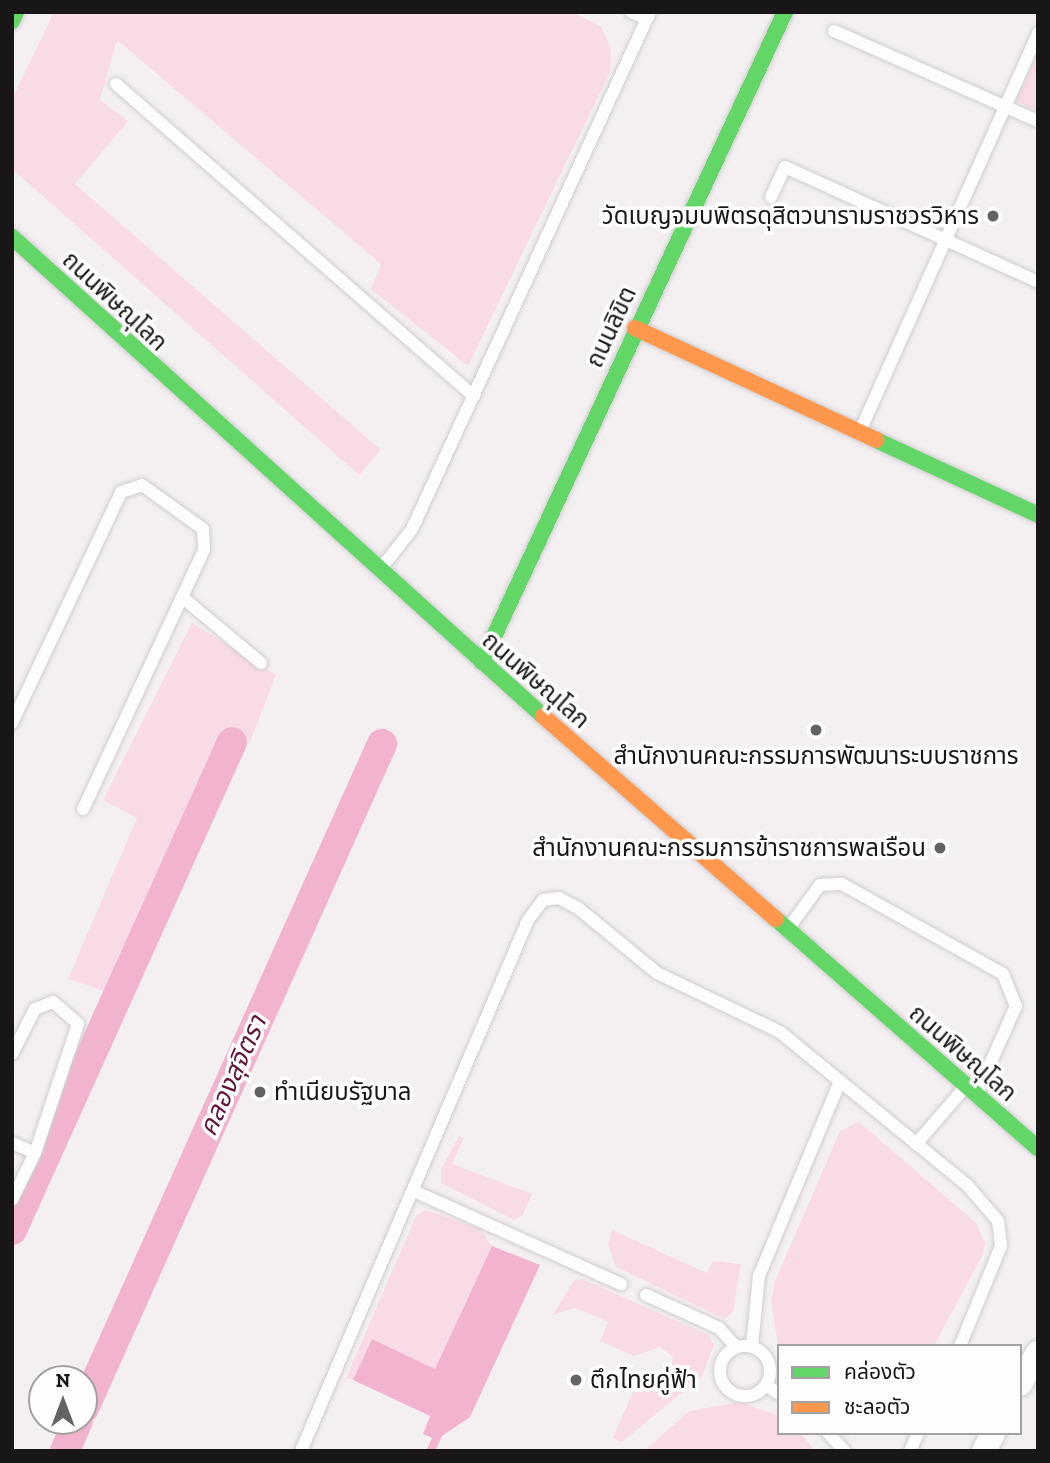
<!DOCTYPE html>
<html>
<head>
<meta charset="utf-8">
<style>
  body { margin:0 }
  #map { position:relative; width:1050px; height:1463px; overflow:hidden; background:#f4f0f2; font-family:"Zilla Slab","Noto Sans Thai",serif }
  div>[style] { position:absolute }
  .green>* { inset:0; background:#f9dbe7 }
  .water>* { inset:0; background:#f2b3ce }
  .canal>* { height:30px; margin:-15px; padding:0 15px; transform-origin:15px; border-radius:15px; background:#f2b3ce }
  .roads { filter:drop-shadow(0 0 2px #d0cdcf) drop-shadow(0 0 2px #d0cdcf) }
  .lane>* { height:12px; margin:-6px; padding:0 6px; transform-origin:6px; border-radius:6px; background:#fdfdfd }
  .lane>.ring { margin:-6px; padding:0; box-sizing:content-box; background:none; border:12px solid #fdfdfd; border-radius:50% }
  .street>* { height:24px; margin:-12px; padding:0 12px; transform-origin:12px; border-radius:12px; background:#fdfdfd }
  .fast>* { height:16px; margin:-8px; padding:0 8px; transform-origin:8px; border-radius:8px; background:#63d668 }
  .slow>* { height:16px; margin:-8px; padding:0 8px; transform-origin:8px; border-radius:8px; background:#ff974d }
  .dots>* { width:19px; height:19px; translate:-50% -50%; box-sizing:border-box; border:4px solid #fffdfe; border-radius:50% }
  span { translate:-50% -50%; white-space:nowrap; text-align:center; line-height:1.15; -webkit-text-stroke:7px #fffdfe; paint-order:stroke }
  .poi-label { font-size:24px; color:#181617 }
  .right { translate:-100% -50%; text-align:right }
  .left { translate:0 -50%; text-align:left }
  .street-label { font-size:24px; color:#181617 }
  .water-label { font-size:26px; color:#61153d; font-style:italic }
  .frame { position:absolute; inset:0; border:14px solid #181617; pointer-events:none }
  .legend { position:absolute; left:777px; top:1344px; width:245px; height:91px; box-sizing:border-box; background:#fffdfe; border:2px solid #a3a1a2; margin:0; padding:9px 12px; list-style:none; font-size:21px; color:#181617 }
  .legend li { display:flex; align-items:center; gap:14px; height:35px }
  .legend b { width:35px; border:2px solid #a3a1a2 }
  .north { position:absolute; left:28px; top:1365px; width:70px; height:70px; box-sizing:border-box; background:#fffdfe; border:2px solid #a3a1a2; border-radius:50%; rotate:0deg; font-size:19px; font-weight:700; line-height:28px; text-align:center; color:#181617 }
  .north::after { content:''; display:block; margin:auto; width:24px; height:32px; background:#656264; clip-path:polygon(50% 0,100% 100%,50% 72%,0 100%) }
</style>
</head>
<body>
<div id="map">
  <div class="green">
    <div style="clip-path:polygon(54px 12px,571px 12px,601px 26px,611px 49px,610px 72px,468px 366px,371px 289px,381px 264px,117px 40px,100px 100px,128px 121px,75px 184px,381px 450px,359px 475px,12px 169px,12px 99px)"></div>
    <div style="clip-path:polygon(1038px 53px,1038px 111px,1016px 101px)"></div>
    <div style="clip-path:polygon(192px 623px,276px 675px,250px 742px,223px 728px,146px 911px,104px 991px,68px 979px,137px 818px,103px 800px)"></div>
    <div style="clip-path:polygon(859px 1122px,975px 1222px,985px 1242px,983px 1254px,934px 1346px,779px 1346px,779px 1352px,771px 1301px,775px 1281px,840px 1131px)"></div>
    <div style="clip-path:polygon(459px 1136px,464px 1138px,452px 1164px,532px 1194px,522px 1216px,514px 1220px,441px 1183px,441px 1169px)"></div>
    <div style="clip-path:polygon(426px 1210px,480px 1229px,492px 1246px,435px 1369px,372px 1339px,353px 1380px,346px 1378px,416px 1216px)"></div>
    <div style="clip-path:polygon(612px 1230px,707px 1273px,713px 1261px,741px 1264px,733px 1312px,725px 1319px,616px 1267px,608px 1245px)"></div>
    <div style="clip-path:polygon(582px 1279px,709px 1335px,714px 1345px,702px 1376px,622px 1442px,613px 1438px,639px 1378px,669px 1382px,673px 1357px,660px 1347px,634px 1356px,600px 1341px,608px 1322px,575px 1308px,553px 1315px,574px 1280px)"></div>
    <div style="clip-path:polygon(740px 1402px,779px 1416px,779px 1433px,801px 1433px,815px 1451px,644px 1451px,689px 1411px)"></div>
  </div>
  <div class="water">
    <div style="clip-path:polygon(492px 1246px,540px 1265px,470px 1417px,442px 1436px,435px 1451px,426px 1451px,432px 1438px,423px 1434px,430px 1416px,353px 1380px,372px 1339px,435px 1369px)"></div>
  </div>
  <div class="canal">
    <div style="left:12px;top:1230px;width:535px;rotate:-65.73deg"></div>
    <div style="left:84px;top:1408px;width:728px;rotate:-65.83deg"></div>
    <div style="left:65px;top:1451px;width:33px;rotate:-67deg"></div>
  </div>
  <div class="roads">
    <div class="lane">
      <div style="left:631px;top:12px;width:17px;rotate:24deg"></div>
      <div style="left:834px;top:31px;width:223px;rotate:23.8deg"></div>
      <div style="left:116px;top:84px;width:475px;rotate:41.1deg"></div>
      <div style="left:771px;top:197px;width:33px;rotate:-65deg"></div>
      <div style="left:785px;top:167px;width:278px;rotate:24.4deg"></div>
      <div style="left:861px;top:429px;width:434px;rotate:-65.9deg"></div>
      <div style="left:379px;top:571px;width:53px;rotate:-51.8deg"></div>
      <div style="left:412px;top:529px;width:569px;rotate:-65.28deg"></div>
      <div style="left:182px;top:597px;width:103px;rotate:39.9deg"></div>
      <div style="left:12px;top:723px;width:255px;rotate:-64.7deg"></div>
      <div style="left:121px;top:492px;width:22px;rotate:-18deg"></div>
      <div style="left:142px;top:485px;width:75px;rotate:35.8deg"></div>
      <div style="left:203px;top:529px;width:21px;rotate:87deg"></div>
      <div style="left:204px;top:550px;width:286px;rotate:115deg"></div>
      <div style="left:788px;top:929px;width:54px;rotate:-54deg"></div>
      <div style="left:820px;top:885px;width:22px;rotate:-3deg"></div>
      <div style="left:842px;top:884px;width:184px;rotate:29.2deg"></div>
      <div style="left:1003px;top:974px;width:35px;rotate:68deg"></div>
      <div style="left:1016px;top:1006px;width:93px;rotate:114.1deg"></div>
      <div style="left:12px;top:1054px;width:51px;rotate:-62.9deg"></div>
      <div style="left:35px;top:1009px;width:19px;rotate:-21deg"></div>
      <div style="left:53px;top:1002px;width:33px;rotate:41deg"></div>
      <div style="left:78px;top:1024px;width:136px;rotate:108.4deg"></div>
      <div style="left:12px;top:1143px;width:25px;rotate:23deg"></div>
      <div style="left:35px;top:1153px;width:52px;rotate:116.1deg"></div>
      <div style="left:916px;top:1144px;width:77px;rotate:-49.2deg"></div>
      <div style="left:416px;top:1192px;width:225px;rotate:24.2deg"></div>
      <div style="left:646px;top:1295px;width:80px;rotate:24.3deg"></div>
      <div style="left:719px;top:1328px;width:25px;rotate:48deg"></div>
      <div class="ring" style="left:720px;top:1346px;width:38px;height:38px"></div>
      <div style="left:752px;top:1346px;width:70px;rotate:-84.3deg"></div>
      <div style="left:759px;top:1276px;width:211px;rotate:-67.4deg"></div>
      <div style="left:766px;top:1385px;width:16px;rotate:35deg"></div>
      <div style="left:828px;top:1433px;width:25px;rotate:47deg"></div>
      <div style="left:301px;top:1451px;width:577px;rotate:-66.85deg"></div>
      <div style="left:528px;top:920px;width:25px;rotate:-53deg"></div>
      <div style="left:543px;top:900px;width:16px;rotate:-7deg"></div>
      <div style="left:559px;top:898px;width:21px;rotate:28deg"></div>
      <div style="left:578px;top:908px;width:102px;rotate:39.4deg"></div>
      <div style="left:657px;top:973px;width:136px;rotate:25.6deg"></div>
      <div style="left:780px;top:1032px;width:243px;rotate:39.3deg"></div>
      <div style="left:968px;top:1186px;width:46px;rotate:49.4deg"></div>
      <div style="left:998px;top:1221px;width:25px;rotate:83deg"></div>
      <div style="left:1001px;top:1246px;width:108px;rotate:112.3deg"></div>
      <div style="left:910px;top:1451px;width:20px;rotate:-66deg"></div>
    </div>
    <div class="street">
      <div style="left:1020px;top:1384px;width:36px;rotate:-60deg"></div>
      <div style="left:984px;top:1451px;width:20px;rotate:-63deg"></div>
    </div>
    <div class="fast">
      <div style="left:12px;top:21px;width:10px;rotate:-66deg"></div>
      <div style="left:12px;top:237px;width:715px;rotate:42.05deg"></div>
      <div style="left:876px;top:440px;width:179px;rotate:24.8deg"></div>
      <div style="left:482px;top:662px;width:717px;rotate:-65.01deg"></div>
      <div style="left:776px;top:919px;width:348px;rotate:41.2deg"></div>
    </div>
    <div class="slow">
      <div style="left:635px;top:328px;width:266px;rotate:24.9deg"></div>
      <div style="left:543px;top:716px;width:309px;rotate:41.1deg"></div>
    </div>
  </div>
  <div class="dots">
    <div style="left:993px;top:216px;background:#656264"></div>
    <div style="left:816px;top:730px;background:#656264"></div>
    <div style="left:940px;top:848px;background:#656264"></div>
    <div style="left:260px;top:1092px;background:#656264"></div>
    <div style="left:576px;top:1380px;background:#656264"></div>
  </div>
  <div class="poi-label">
    <span class="right" style="left:979px;top:216px">วัดเบญจมบพิตรดุสิตวนารามราชวรวิหาร</span>
    <span style="left:816px;top:756px">สำนักงานคณะกรรมการพัฒนาระบบราชการ</span>
    <span class="right" style="left:926px;top:848px">สำนักงานคณะกรรมการข้าราชการพลเรือน</span>
    <span class="left" style="left:274px;top:1092px">ทำเนียบรัฐบาล</span>
    <span class="left" style="left:590px;top:1380px">ตึกไทยคู่ฟ้า</span>
  </div>
  <div class="street-label">
    <span style="left:115px;top:301px;rotate:43deg">ถนนพิษณุโลก</span>
    <span style="left:611px;top:327px;rotate:-65deg">ถนนลิขิต</span>
    <span style="left:536px;top:680px;rotate:41deg">ถนนพิษณุโลก</span>
    <span style="left:963px;top:1053px;rotate:41deg">ถนนพิษณุโลก</span>
  </div>
  <div class="water-label">
    <span style="left:233px;top:1076px;rotate:-66deg">คลองสุจิตรา</span>
  </div>
  <div class="frame"></div>
  <ul class="legend">
  <li><b style="height:9px;background:#63d668"></b>คล่องตัว</li>
  <li><b style="height:9px;background:#ff974d"></b>ชะลอตัว</li>
  </ul>
  <div class="north">N</div>
</div>
</body>
</html>
